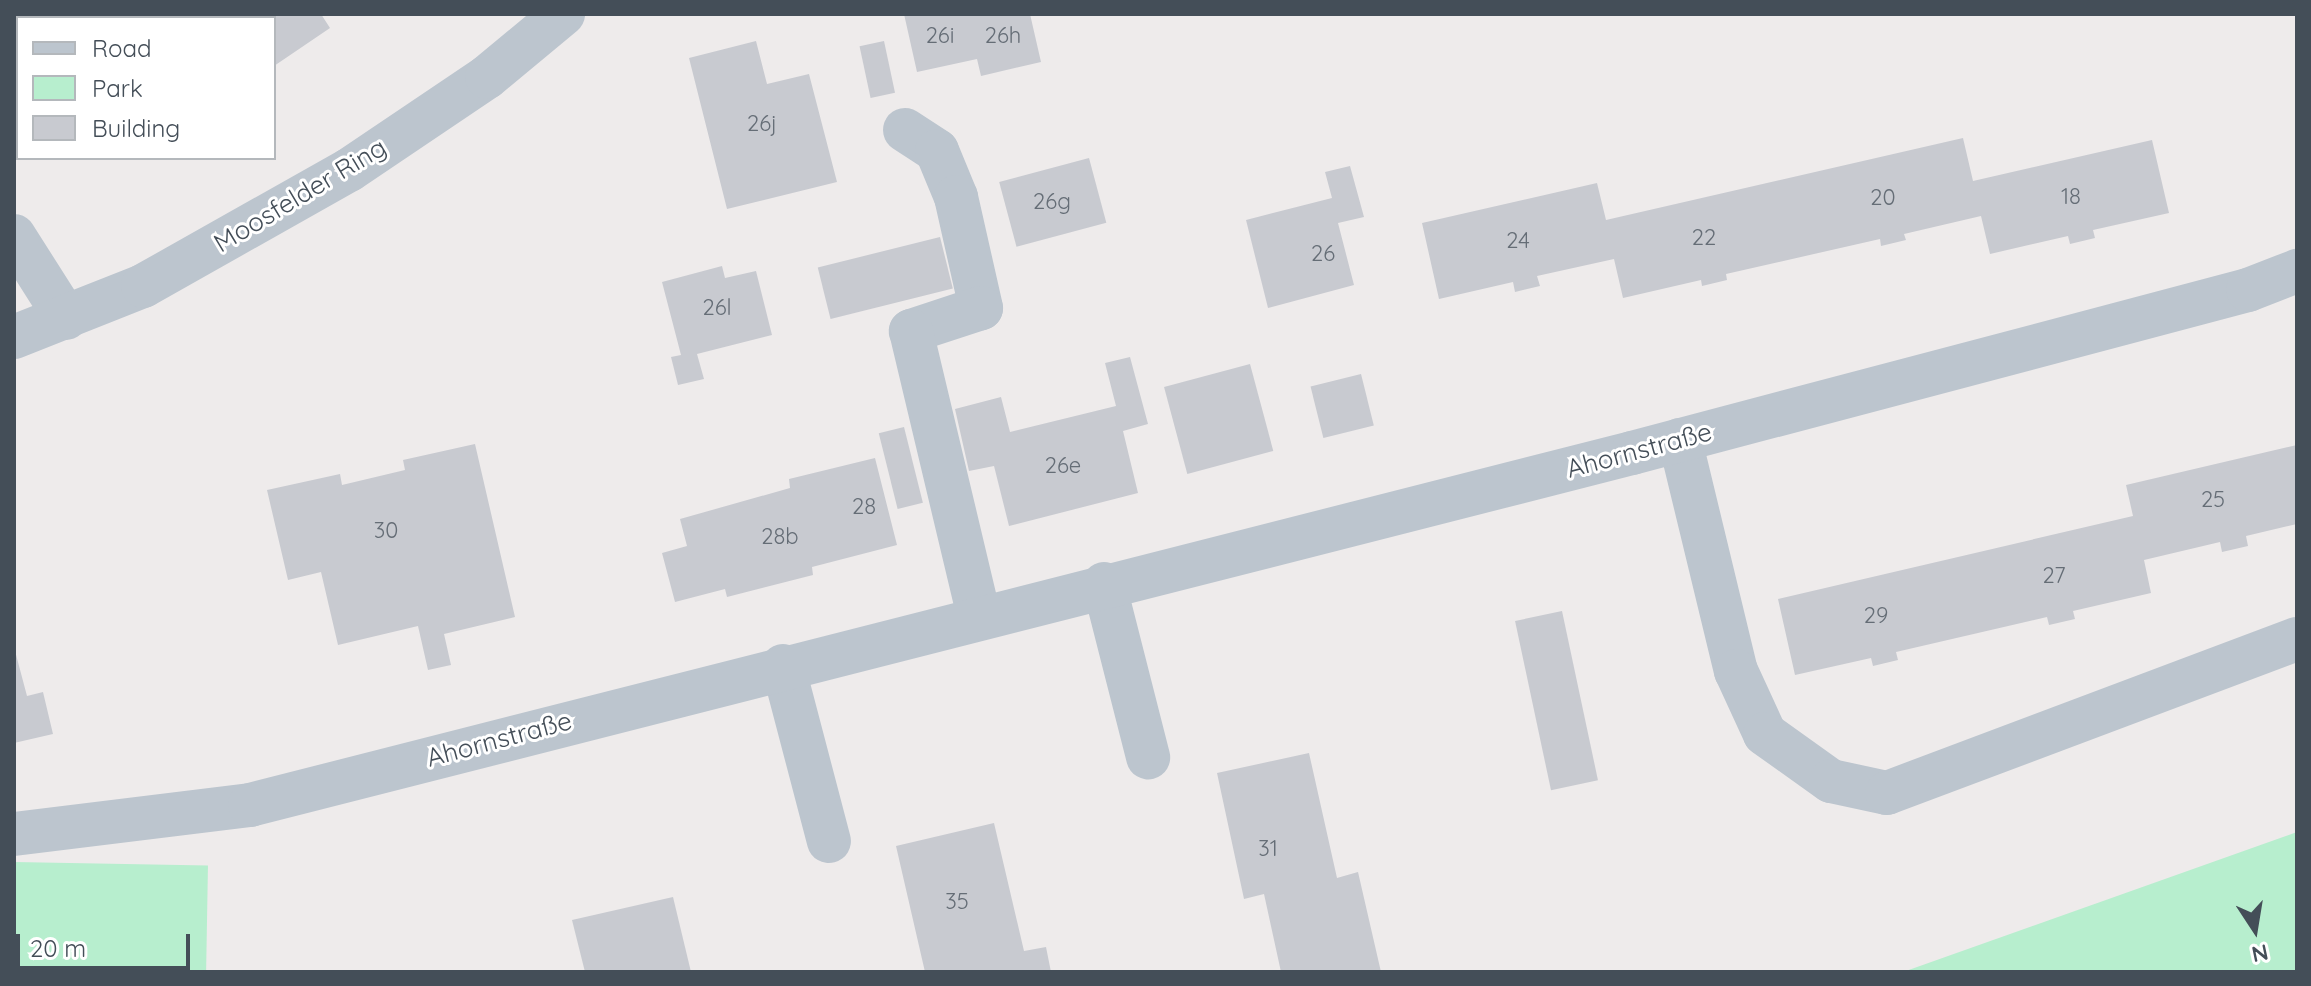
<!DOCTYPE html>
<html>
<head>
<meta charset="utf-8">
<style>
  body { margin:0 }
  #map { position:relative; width:2311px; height:986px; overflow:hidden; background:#eeebeb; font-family:Quicksand,sans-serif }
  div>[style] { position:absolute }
  .green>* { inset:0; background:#b7eece; transform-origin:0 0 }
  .building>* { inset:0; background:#c8cad0; transform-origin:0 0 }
  .minor>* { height:44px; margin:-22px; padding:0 22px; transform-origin:22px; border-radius:22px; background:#bcc5ce }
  span { translate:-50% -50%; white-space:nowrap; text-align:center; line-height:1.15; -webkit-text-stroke:6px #fff; paint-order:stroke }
  .number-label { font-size:22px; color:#656d76 }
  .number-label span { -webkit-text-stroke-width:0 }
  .street-label { font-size:26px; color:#444e58 }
  .frame { position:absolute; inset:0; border:16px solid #444e58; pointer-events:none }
  .legend { position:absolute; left:16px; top:16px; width:260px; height:144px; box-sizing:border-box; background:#fff; border:2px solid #b4b8bc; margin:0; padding:10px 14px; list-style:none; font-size:24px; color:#444e58 }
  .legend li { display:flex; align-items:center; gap:16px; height:40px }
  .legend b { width:40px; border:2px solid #b4b8bc }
  .north { position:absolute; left:2215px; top:890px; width:80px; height:80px; -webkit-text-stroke:6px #fff; paint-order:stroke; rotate:168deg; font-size:22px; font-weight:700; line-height:32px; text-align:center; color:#444e58 }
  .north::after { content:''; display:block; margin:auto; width:28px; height:36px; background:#444e58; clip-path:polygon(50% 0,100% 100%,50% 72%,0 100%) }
  .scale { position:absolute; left:16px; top:934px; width:174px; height:36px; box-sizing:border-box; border:4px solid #444e58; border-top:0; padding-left:10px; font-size:24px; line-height:28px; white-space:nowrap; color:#444e58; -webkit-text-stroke:6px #fff; paint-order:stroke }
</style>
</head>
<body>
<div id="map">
  <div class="green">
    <div style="clip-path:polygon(2297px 832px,2297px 972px,1903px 972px)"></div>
    <div style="left:14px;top:862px;width:194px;height:110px;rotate:1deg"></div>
  </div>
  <div class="building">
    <div style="clip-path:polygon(14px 14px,76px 14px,77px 18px,18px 18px,17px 76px)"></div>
    <div style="clip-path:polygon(235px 14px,321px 14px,330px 28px,274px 66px,274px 18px)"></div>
    <div style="clip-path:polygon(904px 14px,1030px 14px,1041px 62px,981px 76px,977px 59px,917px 72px)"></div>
    <div style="clip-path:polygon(756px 41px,767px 84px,809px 74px,837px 182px,727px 209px,689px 58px)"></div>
    <div style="left:884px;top:41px;width:53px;height:25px;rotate:78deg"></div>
    <div style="clip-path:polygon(1963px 138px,1973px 181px,2152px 140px,2169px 213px,2093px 230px,2095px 238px,2070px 244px,2068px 236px,1990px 254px,1981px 216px,1904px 234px,1906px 240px,1881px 246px,1880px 239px,1726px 274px,1727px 280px,1702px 286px,1701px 280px,1623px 298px,1614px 259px,1537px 276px,1540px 286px,1515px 292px,1513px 282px,1439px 299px,1422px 223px,1597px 183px,1606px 220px)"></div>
    <div style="left:1089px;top:158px;width:67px;height:93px;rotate:75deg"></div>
    <div style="clip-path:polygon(1350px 166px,1364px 217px,1338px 223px,1354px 285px,1268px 308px,1246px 220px,1332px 198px,1325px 172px)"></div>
    <div style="left:940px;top:237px;width:53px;height:126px;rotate:76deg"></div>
    <div style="clip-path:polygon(722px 266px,725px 278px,756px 271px,772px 335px,697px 354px,704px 379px,678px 385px,671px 357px,681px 355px,662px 282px)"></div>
    <div style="clip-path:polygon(1130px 357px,1148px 424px,1123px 431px,1138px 493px,1009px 526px,994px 466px,969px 471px,955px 409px,1001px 397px,1010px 432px,1116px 406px,1105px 363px)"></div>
    <div style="left:1250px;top:364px;width:90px;height:89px;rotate:75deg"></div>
    <div style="left:1361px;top:374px;width:53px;height:52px;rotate:76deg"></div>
    <div style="left:904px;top:427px;width:78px;height:26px;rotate:76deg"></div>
    <div style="clip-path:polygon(475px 444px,515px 617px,444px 634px,451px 665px,428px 670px,418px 626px,338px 645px,321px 572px,288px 580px,267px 490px,340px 474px,342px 485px,405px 470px,403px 460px)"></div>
    <div style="clip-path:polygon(2297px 445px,2297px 524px,2246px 536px,2248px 546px,2222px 552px,2220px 542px,2144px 560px,2151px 593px,2073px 611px,2075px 619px,2049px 625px,2047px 617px,1896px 652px,1898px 660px,1873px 666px,1871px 658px,1795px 675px,1778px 599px,2133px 516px,2126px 485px)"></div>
    <div style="clip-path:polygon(875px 458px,897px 545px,812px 567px,813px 575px,727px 597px,725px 589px,675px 602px,662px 553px,687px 546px,680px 519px,790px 488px,789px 479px)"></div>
    <div style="left:1562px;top:611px;width:173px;height:48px;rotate:78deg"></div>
    <div style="clip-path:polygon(14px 647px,27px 696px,43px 692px,53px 734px,14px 743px)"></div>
    <div style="clip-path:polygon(1309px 753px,1337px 878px,1358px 872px,1381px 972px,1281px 972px,1264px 894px,1244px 899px,1217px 773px)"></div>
    <div style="clip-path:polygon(994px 823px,1024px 951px,1046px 947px,1051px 972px,925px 972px,896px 846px)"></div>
    <div style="clip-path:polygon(673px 897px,691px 972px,585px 972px,572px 920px)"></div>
  </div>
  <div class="minor">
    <div style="left:905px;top:130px;width:38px;rotate:33deg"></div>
    <div style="left:937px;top:151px;width:50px;rotate:67.6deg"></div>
    <div style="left:956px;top:197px;width:114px;rotate:77.3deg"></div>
    <div style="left:981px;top:308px;width:74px;rotate:161.8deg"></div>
    <div style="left:911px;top:331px;width:294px;rotate:76.6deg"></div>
    <div style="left:14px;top:236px;width:97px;rotate:57.6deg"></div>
    <div style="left:14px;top:337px;width:139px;rotate:-21.6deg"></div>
    <div style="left:143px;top:286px;width:236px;rotate:-29.4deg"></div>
    <div style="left:349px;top:170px;width:166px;rotate:-34deg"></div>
    <div style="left:487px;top:77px;width:99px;rotate:-39.7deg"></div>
    <div style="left:1680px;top:440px;width:238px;rotate:76.4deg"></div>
    <div style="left:1736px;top:671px;width:69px;rotate:65.3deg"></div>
    <div style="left:1765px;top:734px;width:81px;rotate:35.5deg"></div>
    <div style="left:1831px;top:781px;width:57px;rotate:12.1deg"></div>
    <div style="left:1887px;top:793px;width:438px;rotate:-20.6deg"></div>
    <div style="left:1104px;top:584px;width:179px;rotate:75.7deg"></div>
    <div style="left:783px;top:666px;width:181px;rotate:75.3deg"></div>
    <div style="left:14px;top:834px;width:238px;rotate:-7deg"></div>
    <div style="left:250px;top:805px;width:1426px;rotate:-14.29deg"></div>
    <div style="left:1632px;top:453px;width:637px;rotate:-14.82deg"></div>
    <div style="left:2248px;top:290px;width:53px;rotate:-21.2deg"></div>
  </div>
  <div class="number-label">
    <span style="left:940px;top:36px">26i</span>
    <span style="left:1003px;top:36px">26h</span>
    <span style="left:762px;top:124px">26j</span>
    <span style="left:2071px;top:197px">18</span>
    <span style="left:1883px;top:198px">20</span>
    <span style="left:1052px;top:202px">26g</span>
    <span style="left:1704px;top:238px">22</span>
    <span style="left:1518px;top:241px">24</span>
    <span style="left:1323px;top:254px">26</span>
    <span style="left:717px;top:308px">26l</span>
    <span style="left:1063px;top:466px">26e</span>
    <span style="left:2213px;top:500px">25</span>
    <span style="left:864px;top:507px">28</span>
    <span style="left:386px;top:531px">30</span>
    <span style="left:780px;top:537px">28b</span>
    <span style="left:2054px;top:576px">27</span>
    <span style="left:1876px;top:616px">29</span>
    <span style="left:1268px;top:849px">31</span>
    <span style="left:957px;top:902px">35</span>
  </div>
  <div class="street-label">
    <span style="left:300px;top:195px;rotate:-31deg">Moosfelder Ring</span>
    <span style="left:1639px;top:450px;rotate:-15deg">Ahornstraße</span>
    <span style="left:499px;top:739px;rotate:-15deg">Ahornstraße</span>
  </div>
  <div class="frame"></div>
  <ul class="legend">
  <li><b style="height:10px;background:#bcc5ce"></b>Road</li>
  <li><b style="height:22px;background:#b7eece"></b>Park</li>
  <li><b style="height:22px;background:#c8cad0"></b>Building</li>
  </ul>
  <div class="north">N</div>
  <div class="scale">20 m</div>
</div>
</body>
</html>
